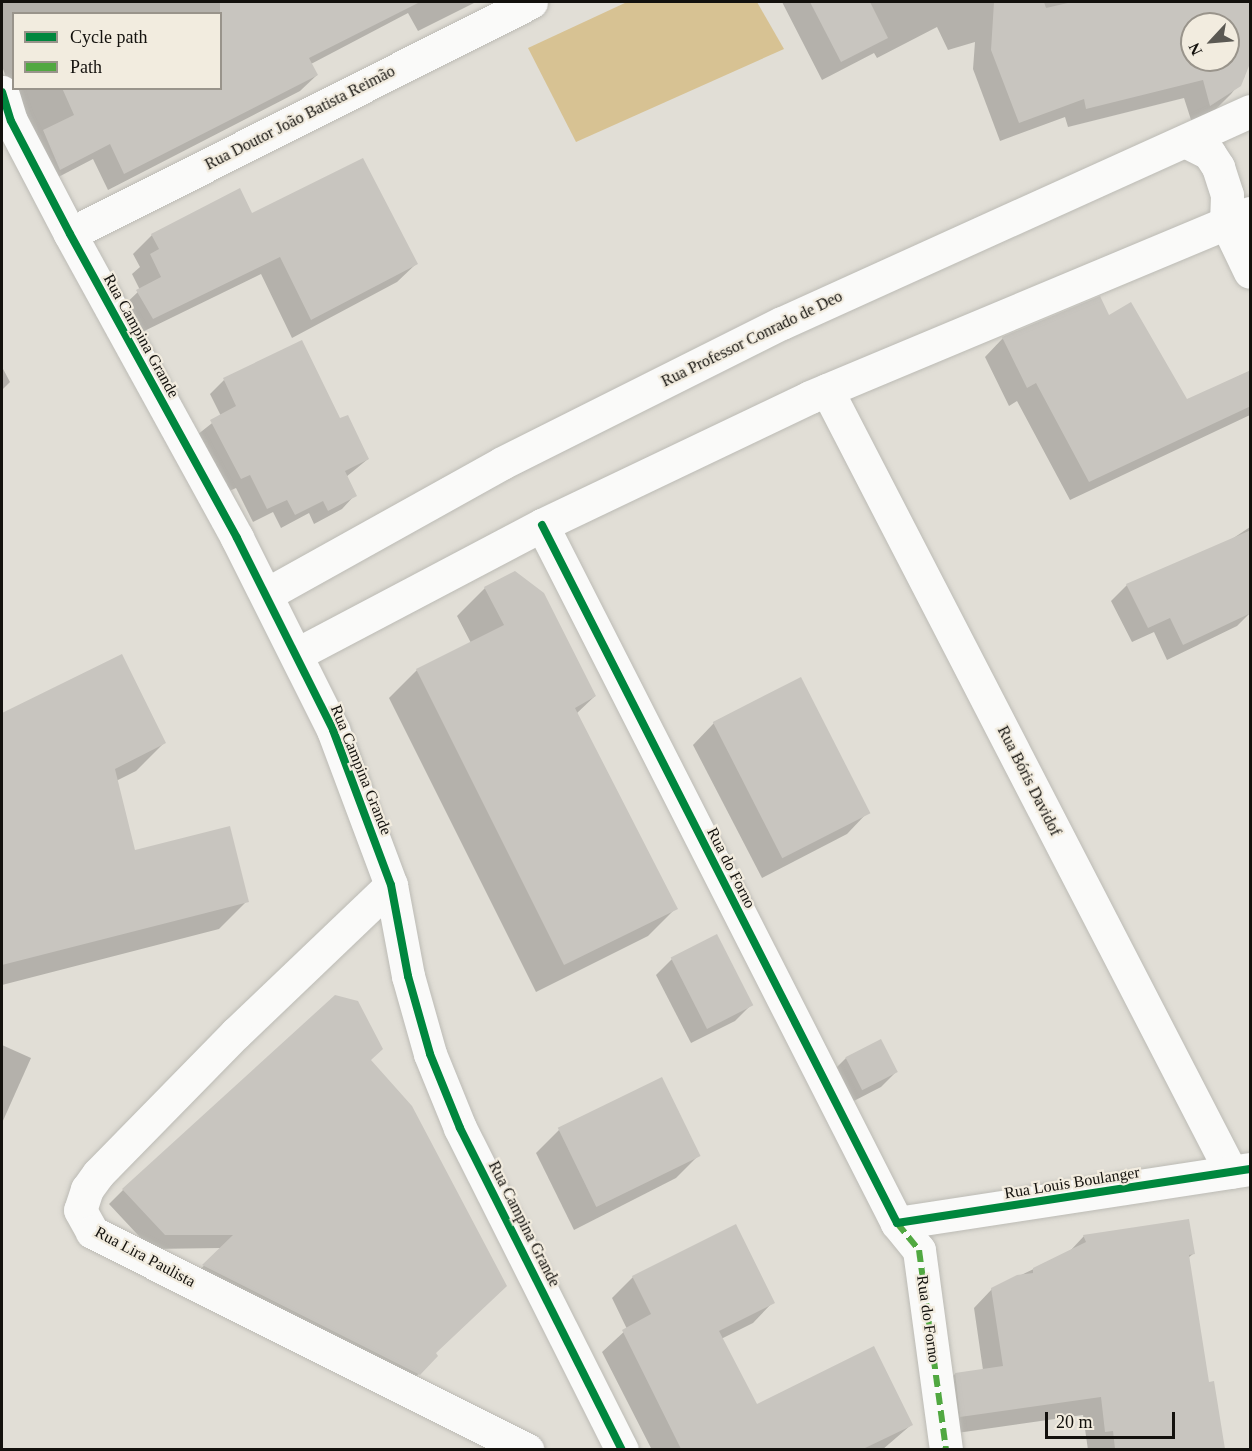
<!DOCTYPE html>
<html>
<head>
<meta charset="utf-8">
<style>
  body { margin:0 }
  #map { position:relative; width:1252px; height:1451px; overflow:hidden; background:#e1ded6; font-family:"Times New Roman",serif }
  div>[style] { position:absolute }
  .green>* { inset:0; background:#d7c293 }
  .shadow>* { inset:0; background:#0003 }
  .building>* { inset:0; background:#c8c5bf; transform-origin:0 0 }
  .roads { filter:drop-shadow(0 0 2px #bcbbb5) drop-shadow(0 0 2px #bcbbb5) }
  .minor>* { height:33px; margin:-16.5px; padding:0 16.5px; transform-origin:16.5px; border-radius:16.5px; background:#fafaf9 }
  .quiet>* { height:6px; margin-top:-3px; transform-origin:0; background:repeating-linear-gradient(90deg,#51a841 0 12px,transparent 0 18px) }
  .cycleway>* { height:8px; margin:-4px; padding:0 4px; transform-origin:4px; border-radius:4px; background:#00873e }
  span { translate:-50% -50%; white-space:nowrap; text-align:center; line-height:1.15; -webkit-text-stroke:4.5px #f2ecdf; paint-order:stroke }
  .street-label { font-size:16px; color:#13110d }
  .frame { position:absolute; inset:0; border:3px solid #13110d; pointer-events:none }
  .legend { position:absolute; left:12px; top:12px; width:210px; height:78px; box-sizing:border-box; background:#f2ecdf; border:2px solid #99948b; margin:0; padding:8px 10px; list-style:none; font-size:18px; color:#13110d }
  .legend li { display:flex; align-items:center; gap:12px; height:30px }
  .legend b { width:30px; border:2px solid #99948b }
  .north { position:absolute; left:1180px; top:12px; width:60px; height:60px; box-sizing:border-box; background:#f2ecdf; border:2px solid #99948b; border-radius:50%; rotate:244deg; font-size:16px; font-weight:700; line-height:24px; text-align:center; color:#13110d }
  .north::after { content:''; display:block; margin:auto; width:21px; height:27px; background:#5b5953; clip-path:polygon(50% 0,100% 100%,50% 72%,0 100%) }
  .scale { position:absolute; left:1045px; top:1412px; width:130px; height:27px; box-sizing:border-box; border:3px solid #13110d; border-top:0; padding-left:8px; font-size:18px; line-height:21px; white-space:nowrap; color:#13110d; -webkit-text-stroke:4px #f2ecdf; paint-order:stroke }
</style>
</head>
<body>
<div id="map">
  <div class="green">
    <div style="clip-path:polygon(627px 2px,757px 2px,784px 49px,576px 142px,528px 48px)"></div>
  </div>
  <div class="shadow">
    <div style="clip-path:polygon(evenodd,2px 2px,476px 2px,418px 31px,408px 13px,311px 64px,317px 75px,300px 91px,108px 190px,93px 159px,43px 185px,2px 66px,2px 2px,14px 14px,220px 14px,220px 88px,14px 88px,14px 14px)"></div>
    <div style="clip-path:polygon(evenodd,782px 2px,1250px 2px,1250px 56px,1244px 78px,1231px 94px,1212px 113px,1192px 123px,1184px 98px,1068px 127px,1065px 117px,1000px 141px,973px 69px,975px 42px,948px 50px,937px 27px,877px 58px,874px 53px,822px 80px,782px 2px,1192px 24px,1228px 24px,1228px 60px,1192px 60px,1192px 24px)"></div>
    <div style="clip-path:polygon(252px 215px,416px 264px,397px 282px,292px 338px,261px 274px,134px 336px,119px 310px,140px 290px,132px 274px,140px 267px,133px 254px,152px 235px)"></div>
    <div style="clip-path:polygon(1108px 317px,1186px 401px,1250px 371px,1250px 415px,1070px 500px,1017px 401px,1009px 406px,985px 357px,1003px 338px)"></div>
    <div style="clip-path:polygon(2px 367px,10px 382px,2px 390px)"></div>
    <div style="clip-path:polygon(224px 380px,340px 420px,368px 459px,346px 477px,355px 495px,342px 509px,314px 524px,309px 513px,281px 528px,273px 512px,253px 522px,236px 488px,227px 492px,197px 435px,221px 416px,210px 394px)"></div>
    <div style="clip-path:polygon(1250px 527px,1250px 613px,1237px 626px,1167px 660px,1154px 632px,1132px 642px,1111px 601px,1127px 585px,1226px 543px)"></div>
    <div style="clip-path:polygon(485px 588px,595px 696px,576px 714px,676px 908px,648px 936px,536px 992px,389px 698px,417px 670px,471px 643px,457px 616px)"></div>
    <div style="clip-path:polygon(122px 656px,164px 743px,136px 771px,116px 781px,134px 852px,247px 901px,219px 929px,2px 985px,2px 715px)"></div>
    <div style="clip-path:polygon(714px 723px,868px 812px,847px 834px,762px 878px,693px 745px)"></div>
    <div style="clip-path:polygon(672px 959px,751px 1005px,735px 1021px,691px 1043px,656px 975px)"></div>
    <div style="clip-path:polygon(2px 1045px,31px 1058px,2px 1123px)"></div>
    <div style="clip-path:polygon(846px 1058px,897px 1071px,881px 1087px,846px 1105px,831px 1073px)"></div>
    <div style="clip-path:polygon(369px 1060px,436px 1356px,405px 1388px,190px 1280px,221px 1248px,151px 1249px,109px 1204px,123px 1190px)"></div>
    <div style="clip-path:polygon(559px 1130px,699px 1155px,676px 1178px,574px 1230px,536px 1153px)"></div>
    <div style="clip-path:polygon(1084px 1236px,1193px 1254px,1188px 1258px,1208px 1383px,1213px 1382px,1224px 1450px,1088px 1450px,1083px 1415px,943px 1435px,937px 1393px,955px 1374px,983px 1370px,974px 1308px,992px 1289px,1069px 1252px)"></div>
    <div style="clip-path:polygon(633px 1277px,773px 1302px,753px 1323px,721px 1339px,756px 1406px,911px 1425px,882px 1450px,814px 1450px,816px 1445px,808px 1450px,652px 1450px,602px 1352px,627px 1329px,612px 1298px)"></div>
  </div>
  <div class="building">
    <div style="clip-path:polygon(220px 2px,420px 2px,309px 58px,318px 75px,124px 174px,110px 144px,60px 170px,43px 130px,74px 115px,62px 88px,220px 88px)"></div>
    <div style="clip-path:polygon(810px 2px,870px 2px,888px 38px,841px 62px)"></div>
    <div style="clip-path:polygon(evenodd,994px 2px,1044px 2px,1046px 8px,1072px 2px,1251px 2px,1251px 61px,1241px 86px,1210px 106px,1203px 80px,1086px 109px,1084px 99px,1019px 123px,991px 50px,994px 2px,1192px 24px,1228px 24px,1228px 60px,1192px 60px,1192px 24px)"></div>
    <div style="clip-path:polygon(363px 158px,418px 264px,311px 320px,280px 257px,153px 319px,136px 290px,161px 277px,150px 254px,159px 249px,151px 234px,240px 188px,252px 213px)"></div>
    <div style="clip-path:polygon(1100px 296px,1109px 315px,1131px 302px,1187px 399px,1251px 370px,1251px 406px,1089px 482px,1036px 383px,1027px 388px,1002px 337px)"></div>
    <div style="clip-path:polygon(302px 340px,340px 418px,348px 415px,369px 459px,345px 471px,357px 496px,328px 511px,323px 501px,295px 515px,287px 500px,267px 509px,250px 475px,241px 479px,210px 420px,236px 406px,223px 378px)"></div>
    <div style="clip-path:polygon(1251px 530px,1251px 613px,1183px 645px,1170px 618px,1148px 628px,1126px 584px)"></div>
    <div style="clip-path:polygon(515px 571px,544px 593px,596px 696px,575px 708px,678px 909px,564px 965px,416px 669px,504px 625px,484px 587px)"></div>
    <div style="clip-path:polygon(122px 654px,166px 743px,115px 769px,135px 850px,230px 826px,249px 902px,2px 965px,2px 713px)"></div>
    <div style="left:801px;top:677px;width:153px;height:99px;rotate:63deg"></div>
    <div style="left:717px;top:934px;width:80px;height:52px;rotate:63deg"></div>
    <div style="clip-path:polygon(335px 995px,358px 1001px,383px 1049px,371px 1060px,412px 1106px,507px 1286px,436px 1353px,438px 1356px,420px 1375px,202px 1265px,233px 1235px,165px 1235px,122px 1189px)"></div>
    <div style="left:881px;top:1039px;width:37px;height:40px;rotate:63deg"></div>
    <div style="left:662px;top:1077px;width:88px;height:116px;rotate:64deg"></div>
    <div style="clip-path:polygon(1189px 1219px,1195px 1254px,1189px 1255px,1209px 1382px,1214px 1381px,1225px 1449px,1115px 1449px,1113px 1431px,1105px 1432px,1101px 1397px,960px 1417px,955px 1373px,1003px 1366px,991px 1288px,1017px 1275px,1033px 1273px,1033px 1268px,1086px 1242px,1083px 1235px)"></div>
    <div style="clip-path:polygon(736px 1224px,775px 1303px,719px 1331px,757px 1404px,874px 1346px,913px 1425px,863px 1449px,681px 1449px,622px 1330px,651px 1314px,632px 1276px)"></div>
  </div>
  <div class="roads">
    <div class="minor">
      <div style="left:2px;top:92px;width:30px;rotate:73deg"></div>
      <div style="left:11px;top:121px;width:127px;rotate:62.4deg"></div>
      <div style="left:70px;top:234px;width:347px;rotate:61.2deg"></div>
      <div style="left:237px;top:538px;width:215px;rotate:63.4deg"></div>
      <div style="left:333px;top:730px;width:165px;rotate:69.5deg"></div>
      <div style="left:391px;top:885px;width:93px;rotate:79.4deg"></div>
      <div style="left:408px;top:976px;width:81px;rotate:74.2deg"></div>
      <div style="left:430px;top:1054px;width:80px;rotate:67.9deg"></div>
      <div style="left:460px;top:1128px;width:360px;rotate:63.3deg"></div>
      <div style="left:1187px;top:142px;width:25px;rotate:27deg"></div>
      <div style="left:1209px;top:153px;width:17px;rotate:57deg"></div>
      <div style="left:1218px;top:167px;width:29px;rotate:72deg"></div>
      <div style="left:1227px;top:195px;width:27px;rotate:92deg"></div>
      <div style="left:1226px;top:222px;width:55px;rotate:64.4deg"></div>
      <div style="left:70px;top:234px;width:516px;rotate:-26.71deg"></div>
      <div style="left:827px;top:390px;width:880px;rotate:62.68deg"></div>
      <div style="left:542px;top:525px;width:783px;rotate:63.04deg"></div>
      <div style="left:897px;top:1223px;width:35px;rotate:51deg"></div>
      <div style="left:919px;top:1250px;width:202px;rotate:82.3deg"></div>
      <div style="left:267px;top:594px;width:269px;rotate:-29.1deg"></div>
      <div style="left:502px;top:463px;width:313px;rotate:-26.6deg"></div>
      <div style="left:782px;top:323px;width:514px;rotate:-24.37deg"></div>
      <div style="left:297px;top:654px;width:277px;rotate:-27.8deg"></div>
      <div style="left:542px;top:525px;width:297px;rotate:-25.5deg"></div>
      <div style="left:810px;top:397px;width:477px;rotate:-22.7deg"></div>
      <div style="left:391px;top:885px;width:214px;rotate:136.3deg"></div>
      <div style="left:236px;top:1033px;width:197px;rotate:134.4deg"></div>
      <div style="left:98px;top:1174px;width:19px;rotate:126deg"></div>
      <div style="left:87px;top:1189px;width:22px;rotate:108deg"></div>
      <div style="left:80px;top:1210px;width:25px;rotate:61deg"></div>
      <div style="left:92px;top:1232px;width:487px;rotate:26.6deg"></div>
      <div style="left:897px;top:1223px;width:357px;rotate:-8.7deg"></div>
    </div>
  </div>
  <div class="quiet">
    <div style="left:897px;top:1223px;width:35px;rotate:51deg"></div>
    <div style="left:919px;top:1250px;width:202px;rotate:82.3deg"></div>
  </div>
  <div class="cycleway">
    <div style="left:2px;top:92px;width:30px;rotate:73deg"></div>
    <div style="left:11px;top:121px;width:127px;rotate:62.4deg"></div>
    <div style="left:70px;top:234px;width:347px;rotate:61.2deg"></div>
    <div style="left:237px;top:538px;width:215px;rotate:63.4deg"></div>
    <div style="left:333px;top:730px;width:165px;rotate:69.5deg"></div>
    <div style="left:391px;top:885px;width:93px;rotate:79.4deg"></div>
    <div style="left:408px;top:976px;width:81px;rotate:74.2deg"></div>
    <div style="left:430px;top:1054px;width:80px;rotate:67.9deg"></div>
    <div style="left:460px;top:1128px;width:360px;rotate:63.3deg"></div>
    <div style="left:542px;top:525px;width:783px;rotate:63.04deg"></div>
    <div style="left:897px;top:1223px;width:357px;rotate:-8.7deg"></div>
  </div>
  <div class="street-label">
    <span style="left:300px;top:118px;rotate:-27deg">Rua Doutor João Batista Reimão</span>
    <span style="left:141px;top:336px;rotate:61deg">Rua Campina Grande</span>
    <span style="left:752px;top:339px;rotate:-26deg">Rua Professor Conrado de Deo</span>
    <span style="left:361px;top:770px;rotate:68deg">Rua Campina Grande</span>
    <span style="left:1029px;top:781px;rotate:63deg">Rua Bóris Davidof</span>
    <span style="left:731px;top:868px;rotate:63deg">Rua do Forno</span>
    <span style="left:1072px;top:1183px;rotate:-9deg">Rua Louis Boulanger</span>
    <span style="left:524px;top:1224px;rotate:63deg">Rua Campina Grande</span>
    <span style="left:145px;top:1257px;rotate:28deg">Rua Lira Paulista</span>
    <span style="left:928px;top:1319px;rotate:82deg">Rua do Forno</span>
  </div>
  <div class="frame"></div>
  <ul class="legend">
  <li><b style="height:8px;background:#00873e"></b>Cycle path</li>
  <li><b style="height:8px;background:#51a841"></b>Path</li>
  </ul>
  <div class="north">N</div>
  <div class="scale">20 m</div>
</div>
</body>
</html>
